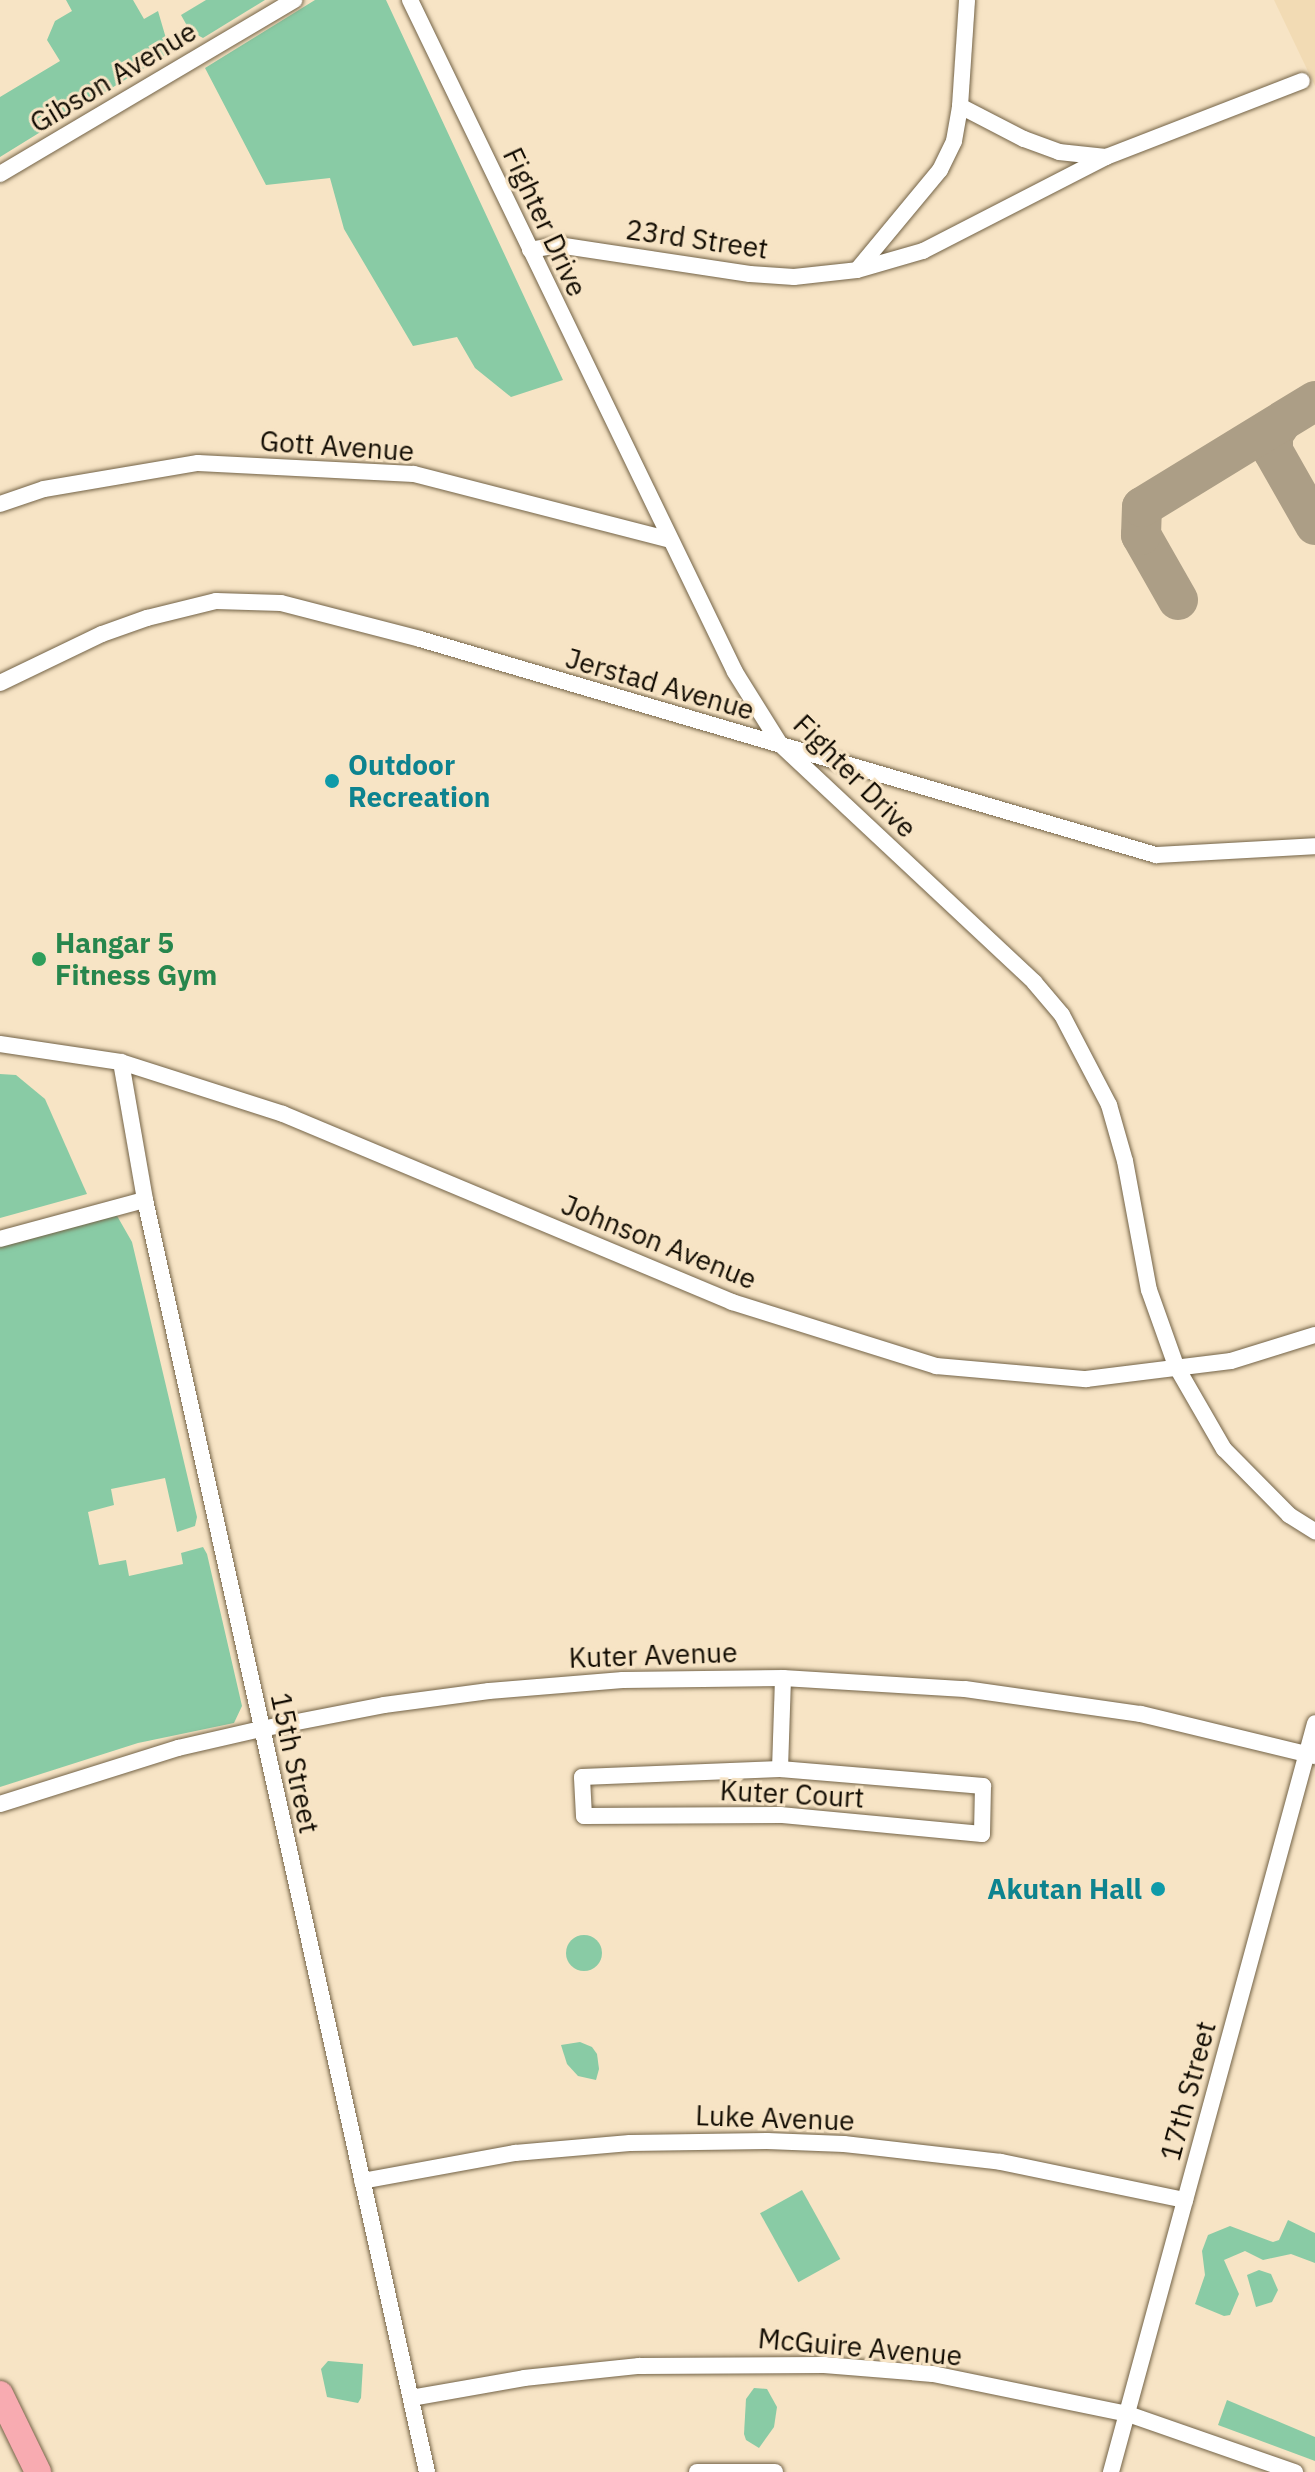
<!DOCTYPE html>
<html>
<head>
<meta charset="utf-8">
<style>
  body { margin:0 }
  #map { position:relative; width:1315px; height:2472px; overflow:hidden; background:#f7e4c5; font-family:"IBM Plex Sans",sans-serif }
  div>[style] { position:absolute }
  .built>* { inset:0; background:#f2dbb4 }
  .green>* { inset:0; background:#89cba5; transform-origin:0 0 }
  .round { border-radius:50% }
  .taxiway>* { height:40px; margin:-20px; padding:0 20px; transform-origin:20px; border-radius:20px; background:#ac9e86 }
  .roads { filter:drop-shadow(0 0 2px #736347) drop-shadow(0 0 2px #736347) }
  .minor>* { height:16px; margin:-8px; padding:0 8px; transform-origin:8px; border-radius:8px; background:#fff }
  .primary>* { height:26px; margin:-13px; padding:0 13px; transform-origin:13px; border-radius:13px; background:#f8abb1 }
  .dots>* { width:22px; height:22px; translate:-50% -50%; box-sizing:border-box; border:4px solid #f7e4c5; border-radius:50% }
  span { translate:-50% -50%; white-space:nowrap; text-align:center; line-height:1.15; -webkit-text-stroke:6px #f7e4c5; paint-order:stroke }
  .street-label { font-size:28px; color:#130d03 }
  .culture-label { font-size:28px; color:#0d838f; font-weight:700 }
  .left { translate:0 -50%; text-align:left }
  .right { translate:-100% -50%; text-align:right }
  .leisure-label { font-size:28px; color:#27864d; font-weight:700 }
</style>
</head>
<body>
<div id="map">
  <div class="built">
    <div style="clip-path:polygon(1274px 0,1315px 0,1315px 86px)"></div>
  </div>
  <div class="green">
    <div style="clip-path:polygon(66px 0,133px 0,144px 19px,158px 11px,170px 52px,0 157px,0 97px,60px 61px,47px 40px,55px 21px,72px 11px)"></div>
    <div style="clip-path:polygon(206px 0,265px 0,203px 38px,190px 31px,181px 15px)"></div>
    <div style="clip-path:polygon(315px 0,386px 0,563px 380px,511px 397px,475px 368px,457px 337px,413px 346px,344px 229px,330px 178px,266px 185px,205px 68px)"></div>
    <div style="clip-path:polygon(0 1074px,16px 1075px,45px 1099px,87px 1194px,0 1218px)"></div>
    <div style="clip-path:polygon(116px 1214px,132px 1242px,197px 1517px,195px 1526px,177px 1532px,165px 1478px,111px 1489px,114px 1505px,88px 1512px,99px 1565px,126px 1560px,129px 1576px,183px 1564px,181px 1553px,203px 1547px,207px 1554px,242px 1706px,234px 1723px,138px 1743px,0 1787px,0 1245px)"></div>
    <div class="round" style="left:566px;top:1935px;width:36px;height:36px"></div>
    <div style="clip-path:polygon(580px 2042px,592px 2047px,597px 2054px,599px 2069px,596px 2080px,578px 2076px,567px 2064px,561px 2045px)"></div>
    <div style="left:802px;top:2190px;width:79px;height:48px;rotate:61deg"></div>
    <div style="clip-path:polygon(1288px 2220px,1315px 2233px,1315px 2263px,1291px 2254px,1263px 2260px,1245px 2251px,1224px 2260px,1239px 2294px,1230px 2315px,1224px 2316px,1195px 2304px,1205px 2275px,1202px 2251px,1208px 2235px,1230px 2226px,1273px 2242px,1279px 2240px)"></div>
    <div style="clip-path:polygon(1259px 2270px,1271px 2274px,1278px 2290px,1272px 2302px,1256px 2307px,1247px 2275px)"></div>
    <div style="clip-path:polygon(328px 2361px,363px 2364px,361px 2398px,358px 2403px,327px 2397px,321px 2369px)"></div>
    <div style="clip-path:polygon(754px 2388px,767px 2389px,777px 2407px,774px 2427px,759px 2448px,746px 2440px,744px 2434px,746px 2399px)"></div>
    <div style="clip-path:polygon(1227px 2400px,1315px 2437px,1315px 2461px,1218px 2425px)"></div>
  </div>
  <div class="taxiway">
    <div style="left:1281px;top:423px;width:14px;rotate:124deg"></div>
    <div style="left:1273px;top:435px;width:16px;rotate:90deg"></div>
    <div style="left:1273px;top:451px;width:85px;rotate:60.4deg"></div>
    <div style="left:1178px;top:600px;width:75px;rotate:-119.6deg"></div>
    <div style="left:1141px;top:535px;width:28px;rotate:-88deg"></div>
    <div style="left:1142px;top:507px;width:203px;rotate:-31.5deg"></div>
  </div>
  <div class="roads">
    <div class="minor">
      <div style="left:410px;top:0;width:746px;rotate:64.19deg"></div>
      <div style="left:735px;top:672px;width:85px;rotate:58deg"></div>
      <div style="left:780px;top:744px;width:348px;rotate:43.1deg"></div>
      <div style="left:1034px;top:982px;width:43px;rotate:49.7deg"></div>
      <div style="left:1062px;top:1015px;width:102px;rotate:62.4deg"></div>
      <div style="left:1109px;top:1105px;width:58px;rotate:74.1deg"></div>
      <div style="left:1125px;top:1161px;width:131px;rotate:79.5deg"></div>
      <div style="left:1149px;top:1290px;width:81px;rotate:70.4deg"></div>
      <div style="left:1176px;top:1366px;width:96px;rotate:60deg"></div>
      <div style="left:1224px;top:1449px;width:93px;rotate:45.4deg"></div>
      <div style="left:1289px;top:1515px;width:31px;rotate:32deg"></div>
      <div style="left:960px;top:106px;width:72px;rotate:27.3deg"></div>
      <div style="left:1024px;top:139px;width:37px;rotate:20deg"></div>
      <div style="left:1059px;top:152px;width:47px;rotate:6.1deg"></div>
      <div style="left:0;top:174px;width:342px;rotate:-30.6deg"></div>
      <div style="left:530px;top:250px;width:28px;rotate:-10deg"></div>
      <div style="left:558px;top:245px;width:194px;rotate:8.6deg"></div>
      <div style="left:750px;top:274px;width:44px;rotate:3.9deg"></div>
      <div style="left:794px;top:277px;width:63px;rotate:-6.3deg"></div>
      <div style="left:857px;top:270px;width:69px;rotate:-16.1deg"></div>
      <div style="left:923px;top:251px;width:206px;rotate:-27.2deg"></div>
      <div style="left:1106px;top:157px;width:210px;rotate:-21.2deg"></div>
      <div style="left:857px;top:270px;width:130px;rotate:-50.3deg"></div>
      <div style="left:940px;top:170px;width:32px;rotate:-64deg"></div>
      <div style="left:954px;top:141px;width:36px;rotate:-80deg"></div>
      <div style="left:960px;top:106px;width:106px;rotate:-86.2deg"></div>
      <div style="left:0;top:504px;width:46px;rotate:-18.8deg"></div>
      <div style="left:44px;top:489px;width:156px;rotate:-9.6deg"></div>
      <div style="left:198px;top:463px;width:216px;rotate:2.9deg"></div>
      <div style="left:414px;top:474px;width:262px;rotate:14.4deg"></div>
      <div style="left:0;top:683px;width:113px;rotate:-25.7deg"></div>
      <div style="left:102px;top:634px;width:48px;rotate:-19.6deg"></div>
      <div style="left:147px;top:618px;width:71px;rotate:-13.8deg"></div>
      <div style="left:216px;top:601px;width:65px;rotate:1.8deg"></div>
      <div style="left:281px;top:603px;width:144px;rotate:14.5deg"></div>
      <div style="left:420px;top:639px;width:767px;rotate:16.36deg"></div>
      <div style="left:1156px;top:855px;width:159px;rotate:-3.2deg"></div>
      <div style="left:0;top:1044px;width:122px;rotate:8.5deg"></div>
      <div style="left:121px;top:1062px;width:170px;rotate:17.8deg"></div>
      <div style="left:283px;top:1114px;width:487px;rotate:22.7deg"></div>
      <div style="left:732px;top:1302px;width:214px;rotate:17.4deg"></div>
      <div style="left:936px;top:1366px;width:151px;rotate:5deg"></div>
      <div style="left:1086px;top:1379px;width:146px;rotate:-7.1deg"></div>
      <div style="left:1231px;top:1361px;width:88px;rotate:-17.2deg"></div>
      <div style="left:121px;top:1062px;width:140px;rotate:80.1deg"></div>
      <div style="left:145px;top:1200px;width:1303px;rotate:77.5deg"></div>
      <div style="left:0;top:1239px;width:150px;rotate:-15.1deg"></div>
      <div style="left:780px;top:1769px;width:204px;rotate:4.8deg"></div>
      <div style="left:983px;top:1786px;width:48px;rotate:91.2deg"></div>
      <div style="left:982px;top:1834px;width:203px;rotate:-174.6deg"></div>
      <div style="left:780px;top:1815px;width:196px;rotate:179.7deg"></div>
      <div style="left:584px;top:1816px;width:39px;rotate:-93deg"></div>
      <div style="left:582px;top:1777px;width:198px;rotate:-2.3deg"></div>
      <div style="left:780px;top:1769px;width:91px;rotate:-88.1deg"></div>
      <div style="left:0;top:1804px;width:187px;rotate:-17.5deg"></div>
      <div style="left:178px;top:1748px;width:85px;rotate:-12.9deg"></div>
      <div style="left:261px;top:1729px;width:125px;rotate:-11deg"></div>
      <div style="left:384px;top:1705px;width:106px;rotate:-7.6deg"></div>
      <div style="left:489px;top:1691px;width:134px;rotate:-4.7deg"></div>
      <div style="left:623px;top:1680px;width:160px;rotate:-0.7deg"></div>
      <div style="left:783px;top:1678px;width:182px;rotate:3.5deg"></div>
      <div style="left:965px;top:1689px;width:178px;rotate:8.1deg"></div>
      <div style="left:1141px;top:1714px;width:179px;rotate:13.6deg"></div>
      <div style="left:362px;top:2181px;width:156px;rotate:-10.4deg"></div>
      <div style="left:515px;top:2153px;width:115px;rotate:-5deg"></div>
      <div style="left:630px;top:2143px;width:137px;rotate:-0.8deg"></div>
      <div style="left:767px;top:2141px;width:77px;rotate:2.2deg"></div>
      <div style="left:844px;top:2144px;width:158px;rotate:6.5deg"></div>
      <div style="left:1001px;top:2162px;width:188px;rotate:11.7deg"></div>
      <div style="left:411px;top:2398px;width:115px;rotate:-10deg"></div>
      <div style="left:524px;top:2378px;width:116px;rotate:-6deg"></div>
      <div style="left:639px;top:2366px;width:185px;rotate:-0.3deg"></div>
      <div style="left:824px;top:2365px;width:109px;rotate:4.7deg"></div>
      <div style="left:933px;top:2374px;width:199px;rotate:11.6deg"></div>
      <div style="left:1128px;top:2414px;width:177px;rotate:19.2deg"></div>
      <div style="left:697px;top:2472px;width:78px"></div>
      <div style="left:1111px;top:2472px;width:776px;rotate:-74.76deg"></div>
    </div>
    <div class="primary">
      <div style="left:0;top:2394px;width:87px;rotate:64deg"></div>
    </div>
  </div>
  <div class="dots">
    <div style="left:332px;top:781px;background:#0f9aa8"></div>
    <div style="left:39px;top:959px;background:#2e9e5b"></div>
    <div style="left:1158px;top:1889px;background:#0f9aa8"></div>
  </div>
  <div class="street-label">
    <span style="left:113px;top:77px;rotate:-31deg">Gibson Avenue</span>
    <span style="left:545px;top:222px;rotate:65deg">Fighter Drive</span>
    <span style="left:697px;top:239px;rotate:8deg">23rd Street</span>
    <span style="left:337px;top:446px;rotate:4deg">Gott Avenue</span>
    <span style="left:660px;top:684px;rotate:16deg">Jerstad Avenue</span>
    <span style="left:855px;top:776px;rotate:45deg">Fighter Drive</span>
    <span style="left:659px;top:1242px;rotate:22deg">Johnson Avenue</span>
    <span style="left:653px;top:1655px;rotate:-2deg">Kuter Avenue</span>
    <span style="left:295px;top:1763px;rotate:78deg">15th Street</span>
    <span style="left:792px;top:1794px;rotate:3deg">Kuter Court</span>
    <span style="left:1188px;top:2091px;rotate:-75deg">17th Street</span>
    <span style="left:775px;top:2118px;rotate:2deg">Luke Avenue</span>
    <span style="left:860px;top:2347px;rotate:5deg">McGuire Avenue</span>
  </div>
  <div class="culture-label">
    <span class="left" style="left:348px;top:781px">Outdoor<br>Recreation</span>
    <span class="right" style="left:1142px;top:1889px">Akutan Hall</span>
  </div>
  <div class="leisure-label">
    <span class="left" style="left:55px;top:959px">Hangar 5<br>Fitness Gym</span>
  </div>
</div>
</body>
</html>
